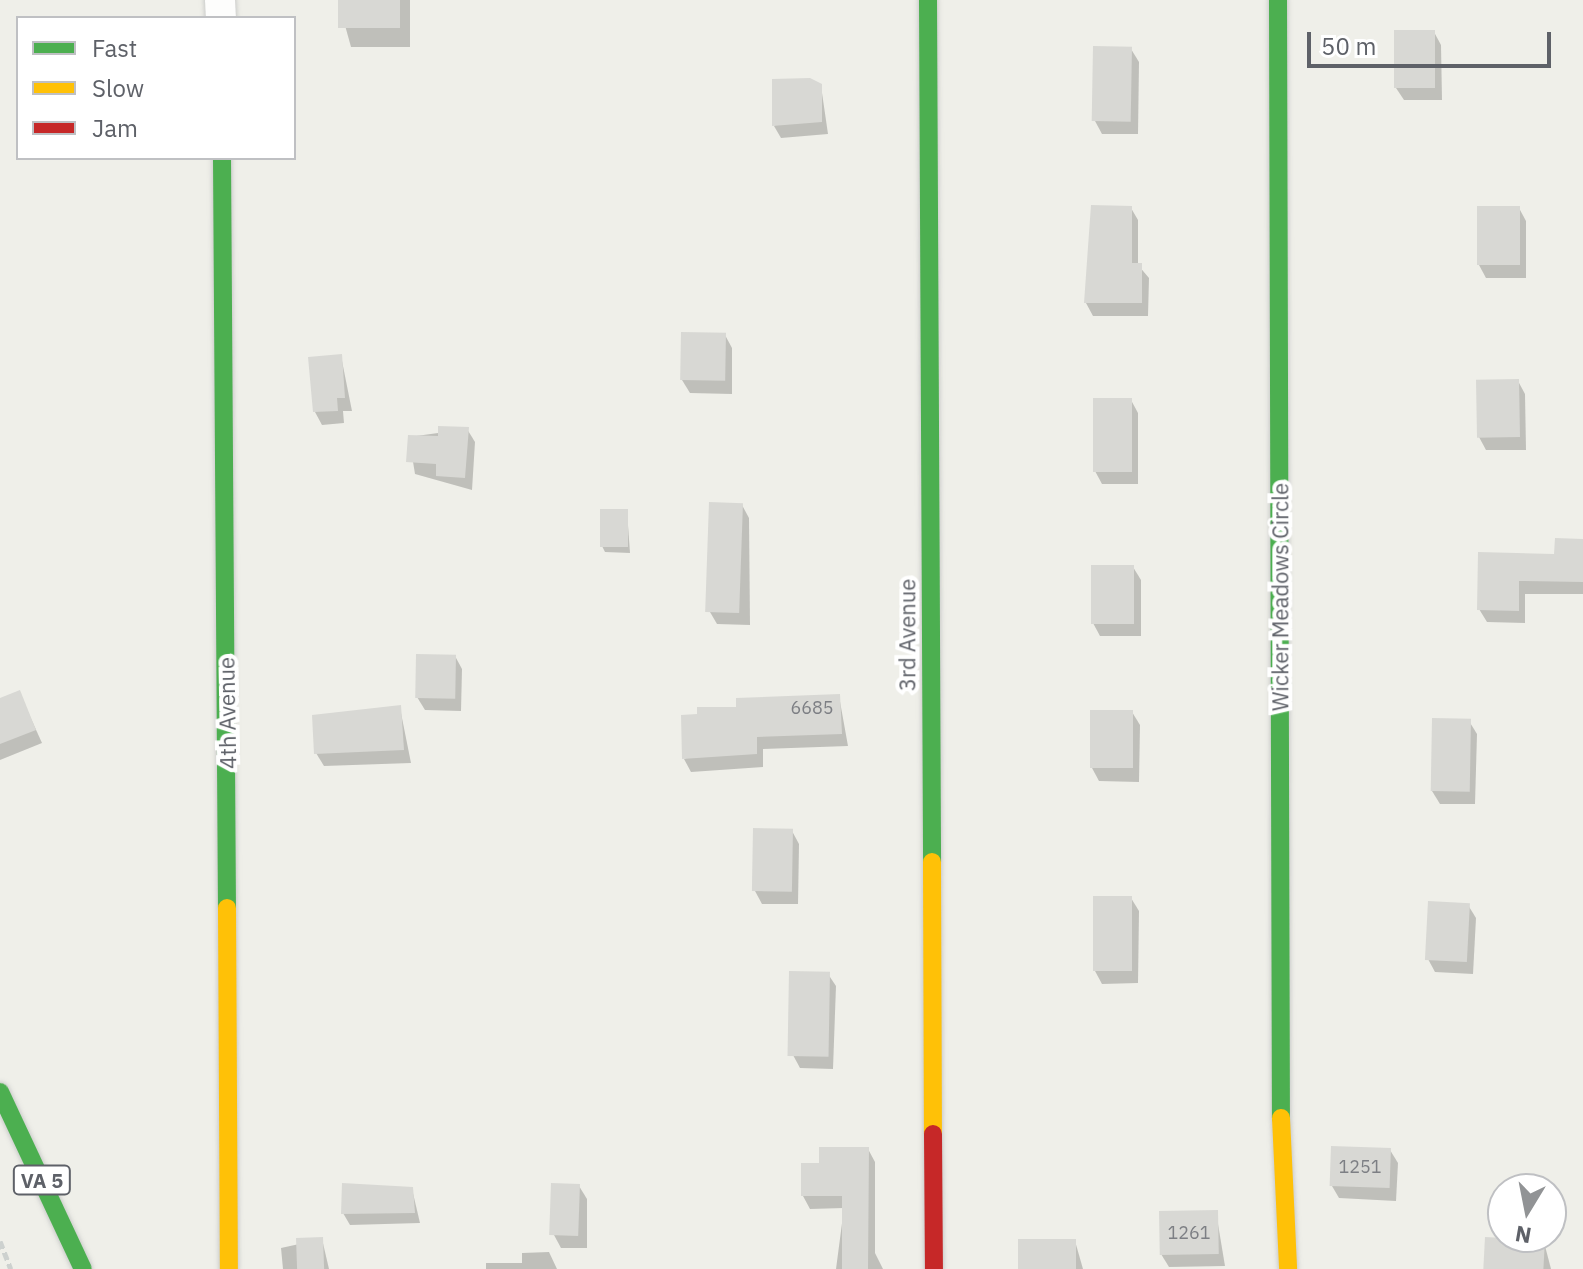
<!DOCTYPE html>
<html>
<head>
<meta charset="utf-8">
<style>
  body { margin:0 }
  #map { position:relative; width:1583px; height:1269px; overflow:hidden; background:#efefe9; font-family:"IBM Plex Sans",sans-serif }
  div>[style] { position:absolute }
  .shadow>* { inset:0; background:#0003 }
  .building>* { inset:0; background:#d8d8d4; transform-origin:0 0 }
  .path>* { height:5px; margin-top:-2.5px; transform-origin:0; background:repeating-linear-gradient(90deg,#cdd1cf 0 8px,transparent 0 12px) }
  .roads { filter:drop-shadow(0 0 2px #cccdcb) drop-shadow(0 0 2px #cccdcb) }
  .street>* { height:30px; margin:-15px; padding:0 15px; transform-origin:15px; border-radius:15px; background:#fdfdfc }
  .fast>* { height:18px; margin:-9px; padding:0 9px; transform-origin:9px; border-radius:9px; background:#4caf50 }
  .slow>* { height:18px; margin:-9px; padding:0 9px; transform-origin:9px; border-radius:9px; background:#ffc107 }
  .jam>* { height:18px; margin:-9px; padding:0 9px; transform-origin:9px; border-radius:9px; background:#c62828 }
  span { translate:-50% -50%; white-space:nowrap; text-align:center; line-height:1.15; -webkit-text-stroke:8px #fff; paint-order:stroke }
  .number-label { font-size:18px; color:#7d7f84 }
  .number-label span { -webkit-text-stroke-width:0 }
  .shield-label span { padding:2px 6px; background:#fff; border:2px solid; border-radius:6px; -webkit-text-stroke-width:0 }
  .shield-label { font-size:20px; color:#5e6168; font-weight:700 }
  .street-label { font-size:22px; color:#5e6168 }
  .legend { position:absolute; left:16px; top:16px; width:280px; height:144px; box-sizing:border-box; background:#fff; border:2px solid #bfc0c3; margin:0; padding:10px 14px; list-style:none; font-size:24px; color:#5e6168 }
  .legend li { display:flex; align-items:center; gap:16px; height:40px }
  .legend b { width:40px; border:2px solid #bfc0c3 }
  .north { position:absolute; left:1487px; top:1173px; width:80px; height:80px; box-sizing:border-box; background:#fff; border:2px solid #bfc0c3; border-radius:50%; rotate:190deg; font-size:22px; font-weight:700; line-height:32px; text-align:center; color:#5e6168 }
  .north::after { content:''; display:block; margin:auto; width:28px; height:36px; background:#919395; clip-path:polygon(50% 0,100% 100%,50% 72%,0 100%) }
  .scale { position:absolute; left:1307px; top:32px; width:244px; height:36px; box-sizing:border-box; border:4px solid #5e6168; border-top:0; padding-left:10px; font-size:24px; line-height:28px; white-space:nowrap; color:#5e6168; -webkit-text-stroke:6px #fff; paint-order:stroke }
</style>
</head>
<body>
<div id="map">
  <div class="shadow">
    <div style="clip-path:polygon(338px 0,410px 0,410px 47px,351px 47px)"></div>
    <div style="clip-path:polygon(1434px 32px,1441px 45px,1442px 100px,1404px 100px,1396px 88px)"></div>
    <div style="clip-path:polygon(1131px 49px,1139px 62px,1138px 134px,1102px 134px,1095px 121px)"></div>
    <div style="clip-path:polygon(821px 86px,828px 134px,781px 138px,774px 126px)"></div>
    <div style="clip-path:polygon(1131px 208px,1138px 220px,1138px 265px,1149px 278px,1148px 316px,1093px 316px,1086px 303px)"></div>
    <div style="clip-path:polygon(1519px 208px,1526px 221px,1526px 278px,1486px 278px,1479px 265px)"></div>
    <div style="clip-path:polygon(725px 335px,732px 348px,732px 394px,690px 393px,682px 380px)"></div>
    <div style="clip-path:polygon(341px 356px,352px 411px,343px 411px,344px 423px,322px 425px,315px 412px)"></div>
    <div style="clip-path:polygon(1518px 381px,1525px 394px,1526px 450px,1486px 450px,1479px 437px)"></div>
    <div style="clip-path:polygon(1131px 400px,1138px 413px,1138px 484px,1102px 484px,1095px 471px)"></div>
    <div style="clip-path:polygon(467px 429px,475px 442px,472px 490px,415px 474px,409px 437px)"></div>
    <div style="clip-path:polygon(742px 505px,749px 518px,750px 625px,717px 624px,710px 612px)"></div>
    <div style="clip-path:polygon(627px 511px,630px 553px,605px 552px,602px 546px)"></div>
    <div style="clip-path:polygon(1583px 541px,1583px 594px,1525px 594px,1525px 623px,1487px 622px,1479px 609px,1480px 554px,1556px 556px)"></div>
    <div style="clip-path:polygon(1133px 567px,1141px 580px,1141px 636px,1100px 636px,1093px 623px)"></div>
    <div style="clip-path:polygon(455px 656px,462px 669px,461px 711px,425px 710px,417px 697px)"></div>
    <div style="clip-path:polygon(19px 692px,42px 743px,0 760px,0 700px)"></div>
    <div style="clip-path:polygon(839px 696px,848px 746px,763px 749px,763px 767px,691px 772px,684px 759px)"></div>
    <div style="clip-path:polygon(400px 708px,411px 763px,324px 766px,316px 753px)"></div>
    <div style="clip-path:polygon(1132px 712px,1140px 725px,1139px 782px,1099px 781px,1092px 768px)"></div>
    <div style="clip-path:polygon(1469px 721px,1477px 734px,1475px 804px,1440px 804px,1432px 791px)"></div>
    <div style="clip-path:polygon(792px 831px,799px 844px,798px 904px,762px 904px,755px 891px)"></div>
    <div style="clip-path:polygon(1131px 898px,1139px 911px,1138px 983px,1102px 984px,1095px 971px)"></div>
    <div style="clip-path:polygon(1468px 905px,1476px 918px,1473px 974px,1435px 972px,1428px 959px)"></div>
    <div style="clip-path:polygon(828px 974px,836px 986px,833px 1069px,800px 1068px,793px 1055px)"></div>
    <div style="clip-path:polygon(868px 1149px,875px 1162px,875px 1253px,883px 1269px,836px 1269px,844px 1208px,810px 1209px,803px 1196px,821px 1165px)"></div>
    <div style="clip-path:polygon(1390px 1150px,1398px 1163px,1396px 1201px,1339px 1198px,1332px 1186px)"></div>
    <div style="clip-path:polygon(579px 1186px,587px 1199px,587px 1248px,561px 1248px,554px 1235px)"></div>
    <div style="clip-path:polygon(412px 1189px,420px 1223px,350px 1225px,343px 1213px)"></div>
    <div style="clip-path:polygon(1216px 1212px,1225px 1266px,1169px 1267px,1161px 1254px)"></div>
    <div style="clip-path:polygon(322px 1239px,329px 1269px,283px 1269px,281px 1248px)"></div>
    <div style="clip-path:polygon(1075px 1241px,1083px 1269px,1020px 1269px)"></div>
    <div style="clip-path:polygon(1544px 1242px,1551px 1269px,1485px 1269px)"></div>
    <div style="clip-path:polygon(549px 1252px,557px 1269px,486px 1269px,486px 1263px,522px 1263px,522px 1253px)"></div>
  </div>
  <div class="building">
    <div style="left:338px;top:0;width:62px;height:28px"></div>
    <div style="left:1394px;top:30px;width:41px;height:58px"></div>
    <div style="left:1093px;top:46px;width:39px;height:75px;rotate:1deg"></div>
    <div style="clip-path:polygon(810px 78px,822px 84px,822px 122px,772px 126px,772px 79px)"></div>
    <div style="clip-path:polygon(1091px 205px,1132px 206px,1132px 263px,1142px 263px,1142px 303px,1084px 303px)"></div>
    <div style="left:1477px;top:206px;width:43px;height:59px"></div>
    <div style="left:681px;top:332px;width:45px;height:48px;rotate:1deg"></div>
    <div style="clip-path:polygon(342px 354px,345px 398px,337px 398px,338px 411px,313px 412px,308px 357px)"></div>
    <div style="left:1519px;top:379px;width:58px;height:43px;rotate:89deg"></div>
    <div style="left:1093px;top:398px;width:39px;height:74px"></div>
    <div style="clip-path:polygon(438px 426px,469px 427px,465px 478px,436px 476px,436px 464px,406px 462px,408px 435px,438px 436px)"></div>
    <div style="left:709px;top:502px;width:34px;height:110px;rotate:2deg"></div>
    <div style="left:600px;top:509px;width:28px;height:38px"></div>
    <div style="clip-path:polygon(1555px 538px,1583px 539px,1583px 582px,1519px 581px,1519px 611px,1477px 610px,1478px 552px,1554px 554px)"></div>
    <div style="left:1091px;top:565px;width:43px;height:59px"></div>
    <div style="left:416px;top:654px;width:40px;height:44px;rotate:1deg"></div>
    <div style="clip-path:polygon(20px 690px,36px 730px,0 744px,0 698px)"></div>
    <div style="clip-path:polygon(840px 694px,842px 734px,757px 737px,757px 754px,682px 759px,681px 715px,697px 714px,697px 707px,736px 707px,736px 698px)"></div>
    <div style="clip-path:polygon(401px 705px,404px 750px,314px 754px,312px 715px)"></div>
    <div style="left:1090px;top:710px;width:43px;height:58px"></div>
    <div style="left:1432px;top:718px;width:39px;height:73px;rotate:1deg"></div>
    <div style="left:753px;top:828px;width:40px;height:63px;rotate:1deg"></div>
    <div style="left:1093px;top:896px;width:39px;height:75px"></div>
    <div style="left:1428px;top:901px;width:42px;height:59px;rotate:3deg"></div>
    <div style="left:789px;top:971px;width:41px;height:85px;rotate:1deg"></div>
    <div style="left:1331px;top:1146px;width:60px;height:40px;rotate:2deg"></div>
    <div style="clip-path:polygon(819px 1147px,869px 1147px,868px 1269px,842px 1269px,842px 1196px,801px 1196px,801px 1163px,819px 1163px)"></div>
    <div style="clip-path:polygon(342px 1183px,413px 1187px,415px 1213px,341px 1214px)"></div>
    <div style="left:551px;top:1183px;width:29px;height:52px;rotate:2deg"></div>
    <div style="left:1218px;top:1210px;width:44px;height:59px;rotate:89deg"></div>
    <div style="left:323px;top:1237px;width:32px;height:27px;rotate:88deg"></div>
    <div style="left:1485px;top:1237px;width:60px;height:32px;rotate:3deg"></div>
    <div style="left:1018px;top:1239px;width:58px;height:30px"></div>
  </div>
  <div class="path">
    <div style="left:0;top:1241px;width:30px;rotate:69deg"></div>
  </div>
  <div class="roads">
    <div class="street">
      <div style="left:220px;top:0;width:18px;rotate:87deg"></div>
    </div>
    <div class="fast">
      <div style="left:928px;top:0;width:862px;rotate:89.73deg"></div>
      <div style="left:1278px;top:0;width:1118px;rotate:89.85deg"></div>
      <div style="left:222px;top:158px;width:750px;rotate:89.62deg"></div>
      <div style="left:0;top:1092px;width:195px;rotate:64.9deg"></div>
    </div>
    <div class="slow">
      <div style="left:932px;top:862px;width:272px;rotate:89.8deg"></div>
      <div style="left:227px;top:908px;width:361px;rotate:89.7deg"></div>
      <div style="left:1281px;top:1118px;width:151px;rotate:87.3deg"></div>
    </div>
    <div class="jam">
      <div style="left:933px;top:1134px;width:135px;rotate:89.6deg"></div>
    </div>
  </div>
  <div class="number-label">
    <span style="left:812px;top:708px">6685</span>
    <span style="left:1360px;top:1167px">1251</span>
    <span style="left:1189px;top:1233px">1261</span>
  </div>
  <div class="shield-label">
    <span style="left:42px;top:1180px">VA 5</span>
  </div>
  <div class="street-label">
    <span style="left:1280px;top:597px;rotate:-90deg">Wicker Meadows Circle</span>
    <span style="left:907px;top:635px;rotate:-90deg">3rd Avenue</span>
    <span style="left:227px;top:713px;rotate:-91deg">4th Avenue</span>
  </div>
  <ul class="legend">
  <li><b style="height:10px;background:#4caf50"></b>Fast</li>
  <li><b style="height:10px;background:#ffc107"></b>Slow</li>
  <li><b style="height:10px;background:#c62828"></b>Jam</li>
  </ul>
  <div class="north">N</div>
  <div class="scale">50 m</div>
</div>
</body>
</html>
